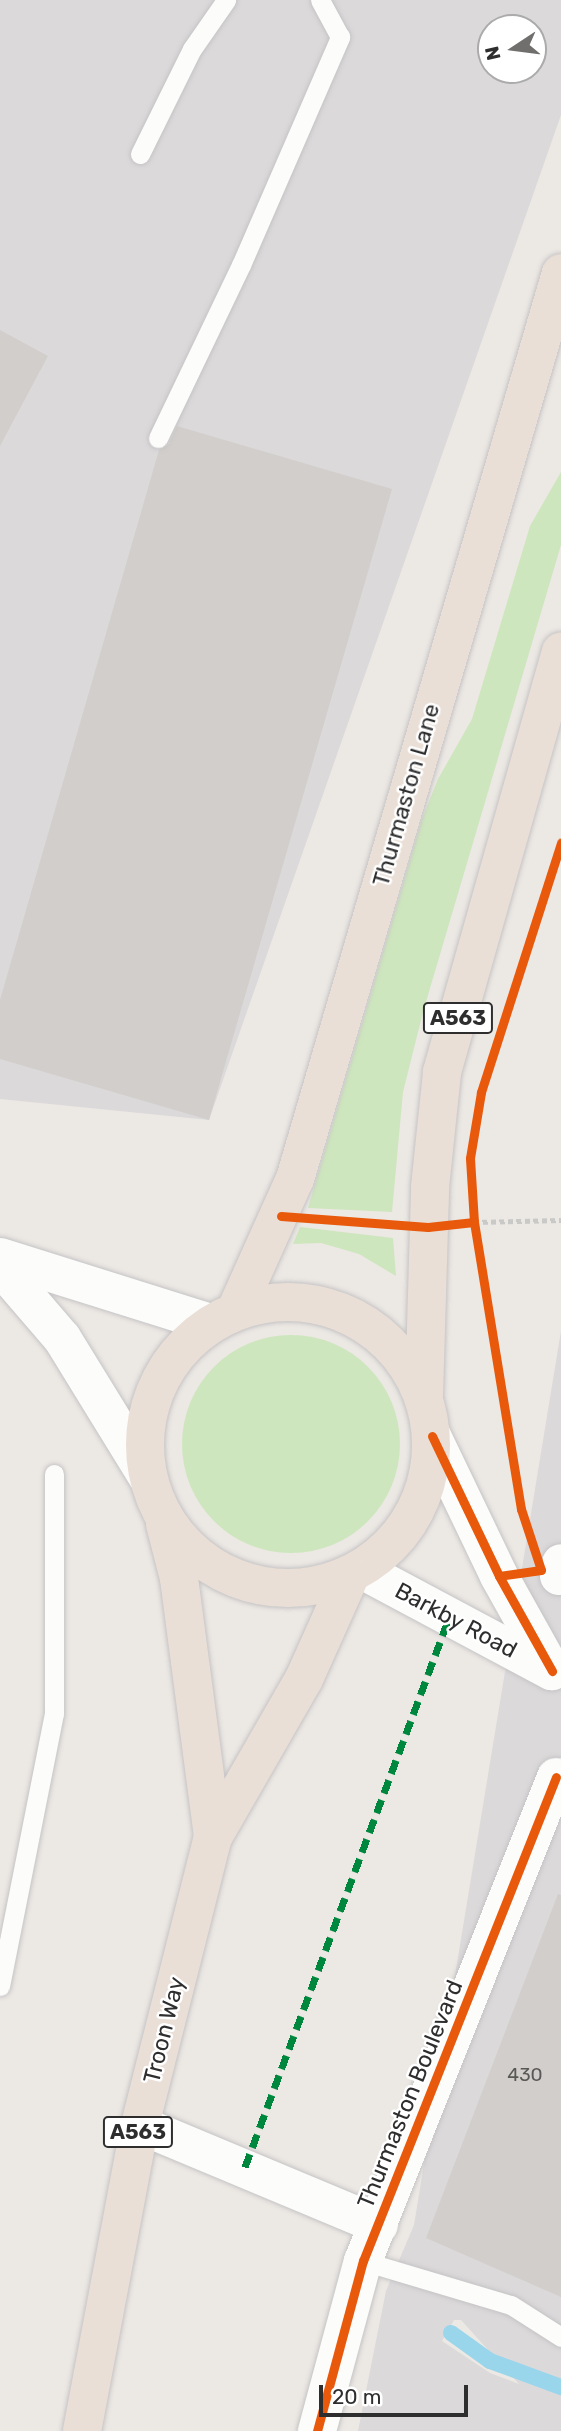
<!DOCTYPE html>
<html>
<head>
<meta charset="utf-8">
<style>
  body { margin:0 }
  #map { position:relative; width:561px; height:2431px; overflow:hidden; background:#ece8e4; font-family:Rubik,sans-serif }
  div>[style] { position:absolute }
  .industrial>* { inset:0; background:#dcd9db }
  .green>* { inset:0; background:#cee6be }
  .round { border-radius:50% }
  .stream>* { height:16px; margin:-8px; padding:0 8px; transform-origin:8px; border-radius:8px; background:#99d6ec }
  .building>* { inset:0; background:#d1cecb }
  .path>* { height:4.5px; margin-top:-2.25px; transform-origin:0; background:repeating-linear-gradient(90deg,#c9c9c8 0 5px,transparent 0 8.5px) }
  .roads { filter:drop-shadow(0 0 2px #c5c4c5) drop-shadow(0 0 2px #c5c4c5) }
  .lane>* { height:19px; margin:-9.5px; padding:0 9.5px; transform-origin:9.5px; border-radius:9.5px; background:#fcfcfb }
  .street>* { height:38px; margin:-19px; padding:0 19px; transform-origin:19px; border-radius:19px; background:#fcfcfb }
  .secondary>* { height:38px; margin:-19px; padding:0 19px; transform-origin:19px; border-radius:19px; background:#fcfcfb }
  .highway>* { height:38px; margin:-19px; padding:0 19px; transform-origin:19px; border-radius:19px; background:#eadfd6 }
  .highway>.ring { margin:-19px; padding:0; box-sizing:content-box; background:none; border:38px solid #eadfd6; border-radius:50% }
  .quiet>* { height:7px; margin-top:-3.5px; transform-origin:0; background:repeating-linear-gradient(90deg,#00873e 0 14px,transparent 0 21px) }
  .cycleway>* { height:9px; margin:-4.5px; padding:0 4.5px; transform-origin:4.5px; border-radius:4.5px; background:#e8590c }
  span { translate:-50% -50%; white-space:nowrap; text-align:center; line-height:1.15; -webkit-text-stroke:5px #fff; paint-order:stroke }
  .number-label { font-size:19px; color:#585857 }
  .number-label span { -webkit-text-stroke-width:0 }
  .shield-label span { padding:2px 5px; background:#fff; border:2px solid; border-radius:5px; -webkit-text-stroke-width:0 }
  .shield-label { font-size:21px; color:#2e2e2e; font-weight:700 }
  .street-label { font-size:23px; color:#2e2e2e }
  .north { position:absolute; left:477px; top:14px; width:70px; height:70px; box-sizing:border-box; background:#fff; border:2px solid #ababab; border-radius:50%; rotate:257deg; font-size:19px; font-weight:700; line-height:28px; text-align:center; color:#2e2e2e }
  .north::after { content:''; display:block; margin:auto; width:24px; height:32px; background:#706f6e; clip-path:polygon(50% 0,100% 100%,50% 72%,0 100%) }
  .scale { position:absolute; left:319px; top:2385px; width:149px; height:32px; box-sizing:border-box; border:4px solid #2e2e2e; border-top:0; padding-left:9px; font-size:21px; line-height:24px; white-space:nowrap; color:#2e2e2e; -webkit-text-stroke:5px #fff; paint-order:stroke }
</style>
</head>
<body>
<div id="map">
  <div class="industrial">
    <div style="clip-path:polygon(evenodd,0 0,561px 0,561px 115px,209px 1120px,0 1099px,0 0,491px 28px,533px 28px,533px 70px,491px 70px,491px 28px)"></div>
    <div style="clip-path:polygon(evenodd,561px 1331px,561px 2431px,358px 2431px,386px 2291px,414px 2225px,561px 1331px,454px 2320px,461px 2320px,519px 2384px,490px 2373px,442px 2341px,454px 2320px)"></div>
  </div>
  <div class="green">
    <div style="clip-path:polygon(561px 472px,561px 545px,423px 1012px,403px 1092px,392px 1212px,308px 1208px,422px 819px,438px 779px,472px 719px,530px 526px)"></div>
    <div style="clip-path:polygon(300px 1227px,393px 1238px,396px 1276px,359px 1254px,321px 1243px,293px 1244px)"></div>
    <div class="round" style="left:182px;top:1335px;width:218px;height:218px"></div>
  </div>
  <div class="stream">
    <div style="left:451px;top:2333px;width:48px;rotate:35.7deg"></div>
    <div style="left:490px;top:2361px;width:76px;rotate:20.1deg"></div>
  </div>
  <div class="building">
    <div style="clip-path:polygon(0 330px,48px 356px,0 446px)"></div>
    <div style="clip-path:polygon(177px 426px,392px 489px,209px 1120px,0 1059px,0 1000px,159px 450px,169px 444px)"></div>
    <div style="clip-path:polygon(558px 1894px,561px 1895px,561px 2297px,426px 2238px)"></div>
  </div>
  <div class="path">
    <div style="left:474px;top:1222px;width:87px;rotate:-1.3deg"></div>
  </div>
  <div class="roads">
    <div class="lane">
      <div style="left:140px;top:154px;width:117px;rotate:-63.7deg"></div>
      <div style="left:192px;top:49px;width:60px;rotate:-55.2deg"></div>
      <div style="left:158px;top:438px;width:192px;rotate:-64.4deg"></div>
      <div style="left:241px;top:265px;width:249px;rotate:-66.5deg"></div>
      <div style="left:340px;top:37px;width:42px;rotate:-118.4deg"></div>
      <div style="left:0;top:1986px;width:277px;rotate:-78.8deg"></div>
      <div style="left:54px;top:1714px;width:240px;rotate:-90deg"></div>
      <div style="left:363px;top:2261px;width:154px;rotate:16.6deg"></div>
      <div style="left:511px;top:2305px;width:59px;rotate:32.6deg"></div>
    </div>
    <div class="street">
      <div style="left:559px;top:1576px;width:13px;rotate:-81deg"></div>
      <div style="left:140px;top:2125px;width:259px;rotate:22.7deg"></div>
      <div style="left:317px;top:2431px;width:176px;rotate:-74.9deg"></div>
      <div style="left:363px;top:2261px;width:521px;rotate:-68.26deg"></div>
    </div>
    <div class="secondary">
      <div style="left:0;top:1257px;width:221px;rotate:17.4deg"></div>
      <div style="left:0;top:1266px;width:95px;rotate:49.3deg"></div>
      <div style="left:62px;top:1338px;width:162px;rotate:58.4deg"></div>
      <div style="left:432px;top:1436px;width:155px;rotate:64.4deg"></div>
      <div style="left:499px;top:1576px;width:109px;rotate:60.8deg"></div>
      <div style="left:360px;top:1569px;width:217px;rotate:28.1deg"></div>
    </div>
    <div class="highway">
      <div class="ring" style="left:145px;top:1302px;width:248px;height:248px"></div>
      <div style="left:236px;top:1310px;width:144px;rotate:-65.8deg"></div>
      <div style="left:295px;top:1179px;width:944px;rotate:-73.64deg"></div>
      <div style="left:424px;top:1395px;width:208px;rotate:-88.3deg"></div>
      <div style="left:430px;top:1187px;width:116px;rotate:-84deg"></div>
      <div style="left:442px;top:1072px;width:437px;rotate:-74.2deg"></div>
      <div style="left:165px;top:1524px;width:56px;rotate:75.5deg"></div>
      <div style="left:179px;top:1578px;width:261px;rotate:82.5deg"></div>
      <div style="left:82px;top:2431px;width:311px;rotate:-79.3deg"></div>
      <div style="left:140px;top:2125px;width:297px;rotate:-75.8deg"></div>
      <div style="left:213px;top:1837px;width:182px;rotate:-60.1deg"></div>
      <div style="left:304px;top:1679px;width:113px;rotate:-65.9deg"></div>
    </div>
  </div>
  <div class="quiet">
    <div style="left:245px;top:2167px;width:586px;rotate:-69.62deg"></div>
  </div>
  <div class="cycleway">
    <div style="left:281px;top:1216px;width:147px;rotate:4.3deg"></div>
    <div style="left:428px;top:1227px;width:46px;rotate:-6.2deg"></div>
    <div style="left:474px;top:1222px;width:64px;rotate:-93.6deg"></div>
    <div style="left:470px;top:1158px;width:67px;rotate:-80.5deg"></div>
    <div style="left:481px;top:1092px;width:262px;rotate:-72.2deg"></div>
    <div style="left:474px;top:1222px;width:291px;rotate:80.7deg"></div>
    <div style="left:521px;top:1509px;width:64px;rotate:71.8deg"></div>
    <div style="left:541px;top:1570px;width:42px;rotate:171.9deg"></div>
    <div style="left:432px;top:1436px;width:155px;rotate:64.4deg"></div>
    <div style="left:499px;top:1576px;width:109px;rotate:60.8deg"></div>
    <div style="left:317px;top:2431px;width:176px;rotate:-74.9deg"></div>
    <div style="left:363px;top:2261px;width:521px;rotate:-68.26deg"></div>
  </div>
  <div class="number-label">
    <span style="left:525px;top:2075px">430</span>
  </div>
  <div class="shield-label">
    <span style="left:458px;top:1018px">A563</span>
    <span style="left:138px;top:2132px">A563</span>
  </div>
  <div class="street-label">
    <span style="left:406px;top:795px;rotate:-74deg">Thurmaston Lane</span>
    <span style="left:456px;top:1620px;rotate:28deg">Barkby Road</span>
    <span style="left:164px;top:2030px;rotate:-76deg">Troon Way</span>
    <span style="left:410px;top:2094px;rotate:-68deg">Thurmaston Boulevard</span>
  </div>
  <div class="north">N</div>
  <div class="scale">20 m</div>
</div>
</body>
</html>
